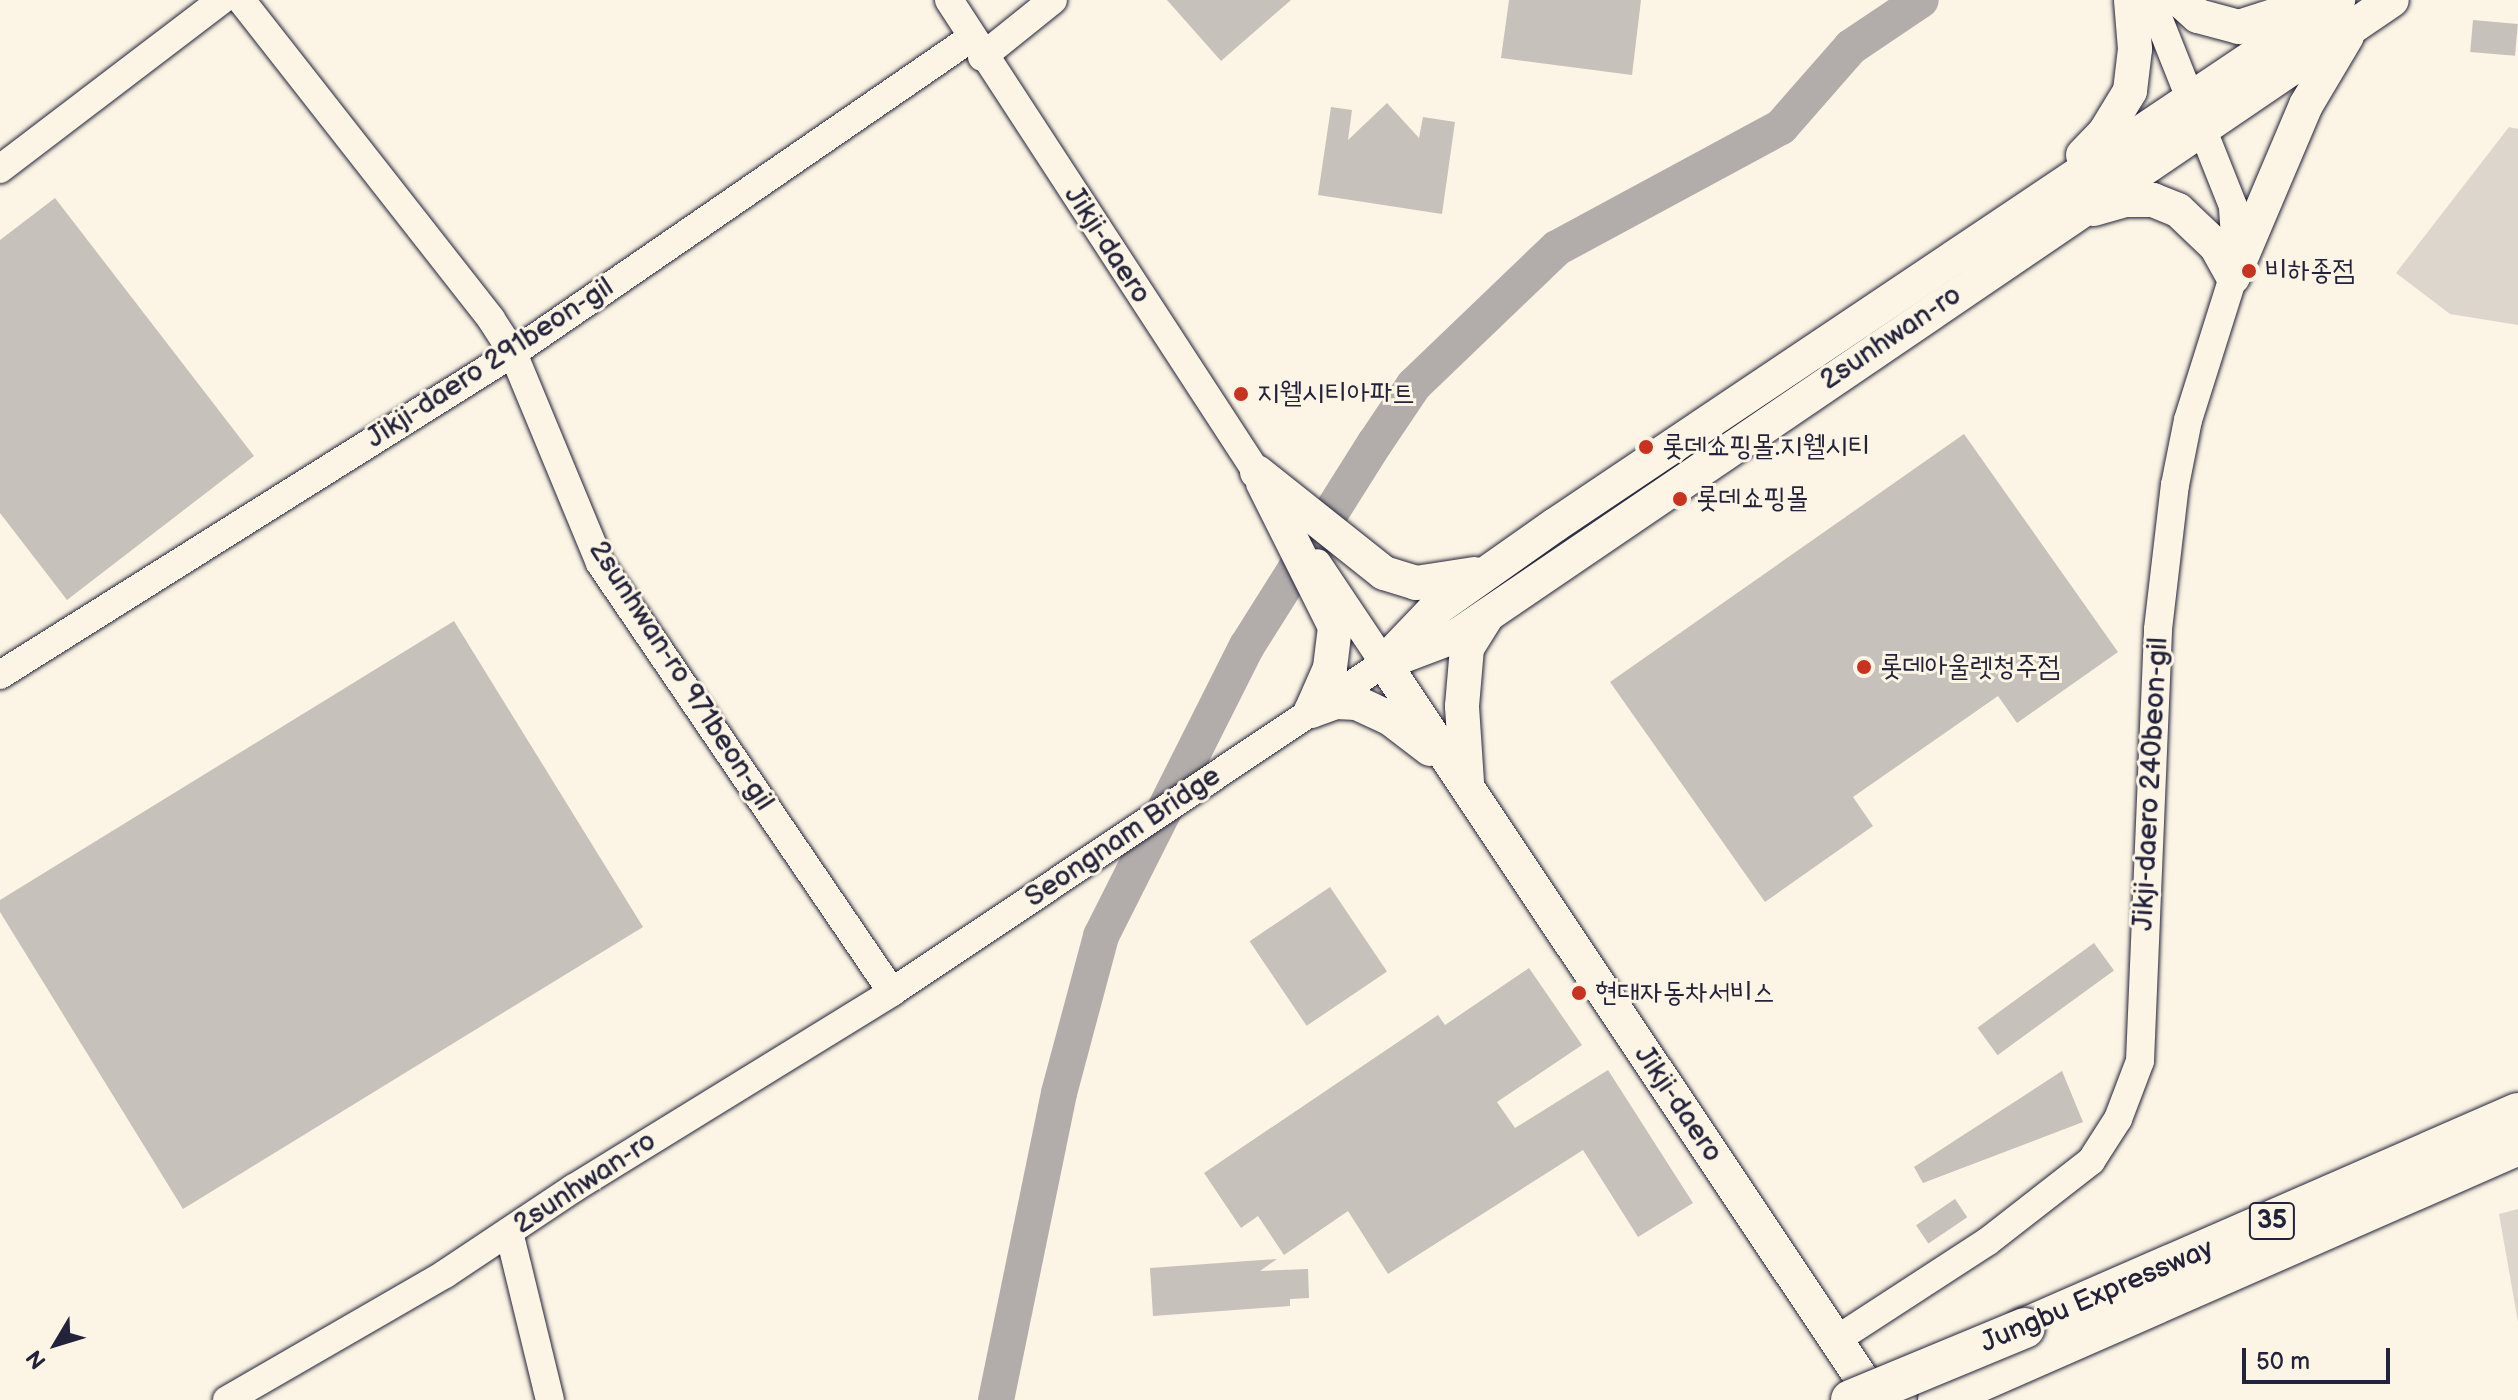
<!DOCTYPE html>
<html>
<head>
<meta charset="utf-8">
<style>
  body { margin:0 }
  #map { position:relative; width:2518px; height:1400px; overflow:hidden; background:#fcf5e5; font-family:"Balsamiq Sans","Poor Story",sans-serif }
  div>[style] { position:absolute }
  .green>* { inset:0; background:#dcd6cc }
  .river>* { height:36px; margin:-18px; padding:0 18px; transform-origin:18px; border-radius:18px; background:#b2adab }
  .building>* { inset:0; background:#c6c1bb; transform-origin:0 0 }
  .roads { filter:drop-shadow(0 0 2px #22223b) drop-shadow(0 0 2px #22223b) }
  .minor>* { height:28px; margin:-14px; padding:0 14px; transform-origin:14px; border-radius:14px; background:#fcf5e5 }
  .major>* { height:34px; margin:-17px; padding:0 17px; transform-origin:17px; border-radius:17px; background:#fcf5e5 }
  .highway>* { height:40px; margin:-20px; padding:0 20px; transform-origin:20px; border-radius:20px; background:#fcf5e5 }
  .bridges { filter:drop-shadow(0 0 2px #22223b) drop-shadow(0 0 2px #22223b) }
  .highway-bridge>* { height:40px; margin:-20px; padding:0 20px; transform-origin:20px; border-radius:20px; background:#fcf5e5 }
  .dots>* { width:22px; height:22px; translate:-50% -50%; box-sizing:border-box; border:4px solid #fcf5e5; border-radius:50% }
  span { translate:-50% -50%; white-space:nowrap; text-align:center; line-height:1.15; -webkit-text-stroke:6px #fcf5e5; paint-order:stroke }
  .shield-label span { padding:2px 6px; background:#fcf5e5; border:2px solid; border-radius:6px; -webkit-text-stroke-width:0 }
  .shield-label { font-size:26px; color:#22223b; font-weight:700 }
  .street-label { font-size:28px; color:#22223b }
  .poi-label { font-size:28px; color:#22223b }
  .left { translate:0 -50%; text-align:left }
  .north { position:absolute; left:16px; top:1304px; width:80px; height:80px; -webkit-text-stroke:6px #fcf5e5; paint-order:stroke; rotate:232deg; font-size:22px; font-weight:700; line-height:32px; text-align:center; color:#22223b }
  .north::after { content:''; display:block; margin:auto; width:28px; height:36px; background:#22223b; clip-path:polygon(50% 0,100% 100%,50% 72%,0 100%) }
  .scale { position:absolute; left:2242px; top:1348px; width:148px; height:36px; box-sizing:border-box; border:4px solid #22223b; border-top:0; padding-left:10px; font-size:24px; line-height:28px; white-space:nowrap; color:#22223b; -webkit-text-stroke:6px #fcf5e5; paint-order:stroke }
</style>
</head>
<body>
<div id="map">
  <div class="green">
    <div style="clip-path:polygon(2509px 127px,2518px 129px,2518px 325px,2450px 314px,2396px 273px)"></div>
    <div style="clip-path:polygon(2518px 1209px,2518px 1322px,2499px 1214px)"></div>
  </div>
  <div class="river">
    <div style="left:996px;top:1400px;width:313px;rotate:-78.4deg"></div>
    <div style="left:1059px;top:1093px;width:163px;rotate:-75deg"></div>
    <div style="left:1101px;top:936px;width:325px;rotate:-63.3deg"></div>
    <div style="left:1247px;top:646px;width:240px;rotate:-57.8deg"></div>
    <div style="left:1375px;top:443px;width:70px;rotate:-56.1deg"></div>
    <div style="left:1414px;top:385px;width:198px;rotate:-43.8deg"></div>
    <div style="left:1557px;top:248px;width:255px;rotate:-28.4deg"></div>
    <div style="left:1781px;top:127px;width:106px;rotate:-48.8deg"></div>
    <div style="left:1851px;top:47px;width:84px;rotate:-33.9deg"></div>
  </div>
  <div class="building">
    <div style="clip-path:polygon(1167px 0,1291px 0,1221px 61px)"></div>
    <div style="clip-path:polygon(1509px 0,1641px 0,1632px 75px,1501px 58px)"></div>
    <div style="left:2473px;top:20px;width:45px;height:32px;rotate:5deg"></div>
    <div style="clip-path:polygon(1387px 103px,1419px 138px,1423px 117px,1455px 122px,1442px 214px,1318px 195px,1331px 107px,1352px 110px,1348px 140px)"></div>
    <div style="clip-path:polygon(55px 198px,254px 456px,67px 600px,0 513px,0 240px)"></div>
    <div style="clip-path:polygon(1964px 434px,2118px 652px,2017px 723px,1998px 696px,1853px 797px,1873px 826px,1765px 902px,1610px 682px)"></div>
    <div style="clip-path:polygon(454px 621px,643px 927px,183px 1209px,0 912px,0 900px)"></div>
    <div style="left:1330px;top:887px;width:102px;height:97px;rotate:56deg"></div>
    <div style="left:2094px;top:943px;width:34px;height:144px;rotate:54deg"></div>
    <div style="clip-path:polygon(1529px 968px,1582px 1045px,1497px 1102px,1515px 1128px,1608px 1070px,1693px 1203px,1638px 1237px,1583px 1150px,1388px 1274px,1348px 1211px,1284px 1255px,1258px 1216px,1241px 1228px,1204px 1173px,1438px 1015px,1445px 1025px)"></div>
    <div style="clip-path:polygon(2062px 1071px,2083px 1122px,1923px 1183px,1914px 1167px)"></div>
    <div style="left:1955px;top:1199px;width:22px;height:47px;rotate:56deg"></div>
    <div style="clip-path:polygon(1277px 1259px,1260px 1271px,1308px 1269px,1309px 1298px,1290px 1299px,1290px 1306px,1153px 1316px,1150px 1268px)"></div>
  </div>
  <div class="roads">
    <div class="minor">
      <div style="left:241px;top:0;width:405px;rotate:51.9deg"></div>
      <div style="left:491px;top:319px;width:40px;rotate:57.1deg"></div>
      <div style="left:513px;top:353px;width:227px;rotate:67.5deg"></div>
      <div style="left:600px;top:563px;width:519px;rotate:55.76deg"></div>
      <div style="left:949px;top:0;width:582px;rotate:56.91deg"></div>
      <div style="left:982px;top:57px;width:91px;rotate:-38.8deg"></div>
      <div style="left:0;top:169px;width:279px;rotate:-37.3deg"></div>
      <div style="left:0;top:675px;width:606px;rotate:-32.12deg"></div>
      <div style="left:513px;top:353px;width:556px;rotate:-34.52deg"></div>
      <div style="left:509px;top:1232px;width:173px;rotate:76.3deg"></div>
      <div style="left:1836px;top:1340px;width:180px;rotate:-33deg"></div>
      <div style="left:1987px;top:1242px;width:132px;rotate:-37.9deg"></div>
      <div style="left:2091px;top:1161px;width:50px;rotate:-57.3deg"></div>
      <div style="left:2118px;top:1119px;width:62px;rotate:-69.2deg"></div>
      <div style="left:2140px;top:1061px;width:432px;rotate:-87.6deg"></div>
      <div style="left:2158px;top:629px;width:145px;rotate:-83.3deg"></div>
      <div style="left:2175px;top:485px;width:66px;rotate:-78.7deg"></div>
      <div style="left:2188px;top:420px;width:150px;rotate:-72.5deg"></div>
      <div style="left:2233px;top:277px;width:40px;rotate:-87.1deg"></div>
      <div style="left:2235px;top:237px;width:31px;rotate:-94deg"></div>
      <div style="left:2233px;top:206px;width:222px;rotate:-111.7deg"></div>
      <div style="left:227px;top:1400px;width:252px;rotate:-30deg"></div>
      <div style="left:445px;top:1274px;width:155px;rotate:-33.7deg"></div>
      <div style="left:574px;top:1188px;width:374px;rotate:-31.6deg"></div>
      <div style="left:892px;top:992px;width:592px;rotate:-33.77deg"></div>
      <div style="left:1384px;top:663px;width:120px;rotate:-123.8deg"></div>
    </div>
    <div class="major">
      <div style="left:2180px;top:0;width:24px;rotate:42deg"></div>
      <div style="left:2198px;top:16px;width:42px;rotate:15deg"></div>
      <div style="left:2239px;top:27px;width:71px;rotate:-17.9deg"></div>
      <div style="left:2083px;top:155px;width:32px;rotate:-46deg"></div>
      <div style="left:2105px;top:132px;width:48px;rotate:-58.6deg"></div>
      <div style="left:2130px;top:91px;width:42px;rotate:-83.2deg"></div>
      <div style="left:2135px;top:49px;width:49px;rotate:-94.7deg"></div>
      <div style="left:2094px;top:209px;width:32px;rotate:-16deg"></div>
      <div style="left:2125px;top:200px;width:28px"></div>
      <div style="left:2153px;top:200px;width:27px;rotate:22deg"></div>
      <div style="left:2178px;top:210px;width:52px;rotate:43.5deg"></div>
      <div style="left:2216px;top:246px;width:35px;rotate:61deg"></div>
      <div style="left:2233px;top:277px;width:187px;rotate:-67deg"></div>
      <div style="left:2306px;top:105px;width:80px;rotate:-59.3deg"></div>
      <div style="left:1257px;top:472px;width:162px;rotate:38.5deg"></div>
      <div style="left:1384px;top:573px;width:34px;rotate:17deg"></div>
      <div style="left:1416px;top:583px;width:59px;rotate:-8.8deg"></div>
      <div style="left:1263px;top:483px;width:161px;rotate:63.4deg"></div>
      <div style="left:1335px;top:627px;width:41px;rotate:97deg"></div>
      <div style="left:1330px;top:668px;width:47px;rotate:113.8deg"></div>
      <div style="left:1389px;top:657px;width:64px;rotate:-46.3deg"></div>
      <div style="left:1433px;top:611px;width:149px;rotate:-35.2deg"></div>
      <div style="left:1555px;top:525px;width:943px;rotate:-33.84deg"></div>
      <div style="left:1384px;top:663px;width:79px;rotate:-20.7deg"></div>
      <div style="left:1458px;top:635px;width:1129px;rotate:-34.21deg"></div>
      <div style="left:1384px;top:663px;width:886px;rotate:56.27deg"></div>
      <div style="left:1311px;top:711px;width:27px;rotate:-20deg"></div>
      <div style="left:1336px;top:702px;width:21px;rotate:3deg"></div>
      <div style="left:1357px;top:703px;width:38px;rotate:25deg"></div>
      <div style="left:1391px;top:719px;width:49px;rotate:37.6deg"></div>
      <div style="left:1467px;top:782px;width:76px;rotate:-93.8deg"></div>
      <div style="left:1462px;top:706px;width:58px;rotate:-85.1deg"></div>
      <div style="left:1467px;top:648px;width:36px;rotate:-58deg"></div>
    </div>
    <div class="highway">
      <div style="left:2025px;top:1328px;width:538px;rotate:-23.56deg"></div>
      <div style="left:1938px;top:1400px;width:634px;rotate:-23.73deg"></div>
    </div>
  </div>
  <div class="bridges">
    <div class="highway-bridge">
      <div style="left:1851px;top:1400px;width:188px;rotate:-22.5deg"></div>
    </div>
  </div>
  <div class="dots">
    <div style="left:2249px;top:271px;background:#c8321e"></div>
    <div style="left:1241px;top:394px;background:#c8321e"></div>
    <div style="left:1646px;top:447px;background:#c8321e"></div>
    <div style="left:1680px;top:499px;background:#c8321e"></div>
    <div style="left:1864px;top:667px;background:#c8321e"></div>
    <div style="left:1579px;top:993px;background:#c8321e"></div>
  </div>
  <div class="shield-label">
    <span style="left:2272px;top:1221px">35</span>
  </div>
  <div class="street-label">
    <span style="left:1107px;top:245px;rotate:57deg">Jikji-daero</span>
    <span style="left:1891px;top:338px;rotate:-34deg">2sunhwan-ro</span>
    <span style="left:490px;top:363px;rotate:-33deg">Jikji-daero 291beon-gil</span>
    <span style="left:681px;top:676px;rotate:57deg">2sunhwan-ro 971beon-gil</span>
    <span style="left:2151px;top:784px;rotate:-87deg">Jikji-daero 240beon-gil</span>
    <span style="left:1123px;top:837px;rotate:-34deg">Seongnam Bridge</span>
    <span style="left:1678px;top:1104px;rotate:56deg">Jikji-daero</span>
    <span style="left:585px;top:1183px;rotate:-33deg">2sunhwan-ro</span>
    <span style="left:2097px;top:1296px;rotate:-23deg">Jungbu Expressway</span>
  </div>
  <div class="poi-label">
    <span class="left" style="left:2265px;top:271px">비하종점</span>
    <span class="left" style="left:1257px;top:394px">지웰시티아파트</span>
    <span class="left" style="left:1662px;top:447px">롯데쇼핑몰.지웰시티</span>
    <span class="left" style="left:1696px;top:499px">롯데쇼핑몰</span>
    <span class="left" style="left:1880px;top:667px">롯데아울렛청주점</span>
    <span class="left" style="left:1595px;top:993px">현대자동차서비스</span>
  </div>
  <div class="north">N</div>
  <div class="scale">50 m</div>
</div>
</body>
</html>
